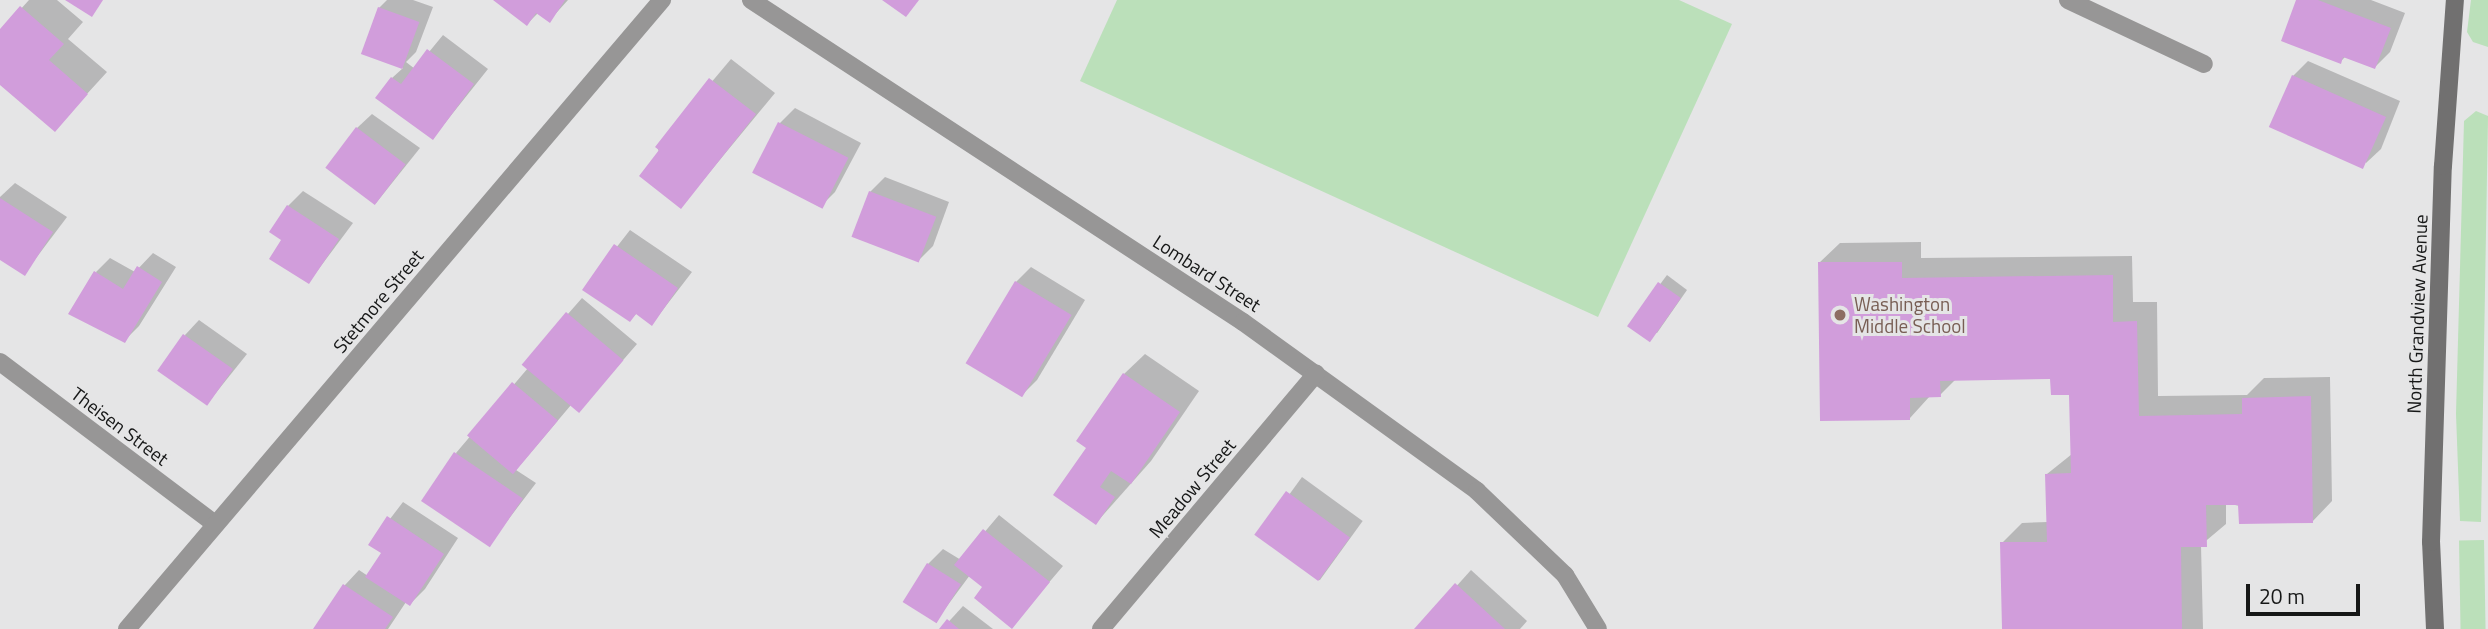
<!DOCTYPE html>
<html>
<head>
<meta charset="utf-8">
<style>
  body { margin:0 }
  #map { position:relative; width:2488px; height:629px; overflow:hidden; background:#e5e5e6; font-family:"Titillium Web",sans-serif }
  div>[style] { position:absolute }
  .green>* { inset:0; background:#bbe0ba; transform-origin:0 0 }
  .shadow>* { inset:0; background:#0003; transform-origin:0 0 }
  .building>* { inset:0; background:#d19ddb; transform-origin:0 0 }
  .lane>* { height:18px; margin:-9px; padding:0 9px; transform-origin:9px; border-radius:9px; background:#979696 }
  .street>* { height:18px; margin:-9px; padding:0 9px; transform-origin:9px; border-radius:9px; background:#979696 }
  .secondary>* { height:18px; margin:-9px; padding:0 9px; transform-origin:9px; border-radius:9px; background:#717070 }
  .dots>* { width:19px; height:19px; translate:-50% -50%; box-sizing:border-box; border:4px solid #e5e5e6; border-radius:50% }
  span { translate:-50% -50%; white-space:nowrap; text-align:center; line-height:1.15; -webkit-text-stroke:6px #e5e5e6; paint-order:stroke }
  .street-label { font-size:19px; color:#161717 }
  .education-label { font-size:19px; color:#785e54 }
  .left { translate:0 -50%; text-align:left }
  .scale { position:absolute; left:2246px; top:584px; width:114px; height:32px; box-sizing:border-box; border:4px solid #161717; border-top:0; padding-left:9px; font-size:21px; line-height:24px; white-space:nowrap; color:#161717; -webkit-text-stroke:5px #e5e5e6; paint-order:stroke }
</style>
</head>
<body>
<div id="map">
  <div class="green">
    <div style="clip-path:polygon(1117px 0,1679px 0,1732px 24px,1598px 317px,1080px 81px)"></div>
    <div style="clip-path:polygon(2471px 0,2488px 0,2488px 47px,2473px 42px,2467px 32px)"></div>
    <div style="clip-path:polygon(2476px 111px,2488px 116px,2481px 522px,2460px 521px,2456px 414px,2464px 121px)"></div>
    <div style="left:2484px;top:540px;width:89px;height:25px;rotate:89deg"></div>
  </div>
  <div class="shadow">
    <div style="clip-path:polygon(29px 0,57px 0,83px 22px,68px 39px,107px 72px,55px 129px,0 82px,0 32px)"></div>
    <div style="clip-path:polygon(387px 0,413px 0,433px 7px,416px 52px,406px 62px,415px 69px,443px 35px,488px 69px,433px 138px,392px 78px,403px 68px,362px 53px,379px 8px)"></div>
    <div style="clip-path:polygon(495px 0,568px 0,549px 21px,538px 13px,527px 24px)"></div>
    <div style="clip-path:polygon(2298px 0,2371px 0,2405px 13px,2390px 52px,2375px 67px,2346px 56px,2340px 62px)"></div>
    <div style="clip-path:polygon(731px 59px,775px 93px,681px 207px,657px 147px)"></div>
    <div style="clip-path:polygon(2308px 61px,2400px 101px,2381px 149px,2366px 163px,2293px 76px)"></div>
    <div style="clip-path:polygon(795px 108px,861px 143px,835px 192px,820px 207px,754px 171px,780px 123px)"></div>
    <div style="clip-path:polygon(372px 114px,420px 148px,376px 203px,357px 128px)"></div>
    <div style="clip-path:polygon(885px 177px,949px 202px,933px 246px,918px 261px,870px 192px)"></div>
    <div style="clip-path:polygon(15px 183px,67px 217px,24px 274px,0 258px,0 197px)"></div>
    <div style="clip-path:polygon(303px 191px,353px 223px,309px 282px,284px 239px,288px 206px)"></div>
    <div style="clip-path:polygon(630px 230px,692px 272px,652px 324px,637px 313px,630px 320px,584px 289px)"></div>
    <div style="clip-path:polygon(1921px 242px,1921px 258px,2132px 256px,2133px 302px,2157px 302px,2158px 396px,2247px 395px,2264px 378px,2330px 377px,2332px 501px,2312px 522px,2226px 503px,2226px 524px,2201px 545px,2203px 629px,2003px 629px,2002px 543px,2022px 523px,2048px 522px,2047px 474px,2072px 454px,2071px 393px,2052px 378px,1956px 379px,1940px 395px,1930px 396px,1910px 418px,1819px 263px,1840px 243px)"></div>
    <div style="clip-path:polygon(153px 253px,176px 267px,139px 326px,124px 341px,96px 272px,110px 258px,135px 272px)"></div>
    <div style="clip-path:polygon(1031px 267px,1085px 300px,1037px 380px,1022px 395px,1016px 282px)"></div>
    <div style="clip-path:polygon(1667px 275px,1687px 290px,1657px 333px,1629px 326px)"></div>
    <div style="clip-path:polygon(582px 298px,637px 344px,592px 396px,571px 405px,516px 470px,536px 483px,489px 545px,456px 453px,528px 368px,524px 364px)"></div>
    <div style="clip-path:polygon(199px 320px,247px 354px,207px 404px,185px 335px)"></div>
    <div style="clip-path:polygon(1145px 354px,1199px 391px,1151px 461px,1096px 523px,1088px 447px,1124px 374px)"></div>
    <div style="left:1302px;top:477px;width:75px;height:73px;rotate:36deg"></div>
    <div style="clip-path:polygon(403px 502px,458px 538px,425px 589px,410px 604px,406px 602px,388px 629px,316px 629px,345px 585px,359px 570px,368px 576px,383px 552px,370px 545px)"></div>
    <div style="clip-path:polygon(999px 515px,1063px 566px,1012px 626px,985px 587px,970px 575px,936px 621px,928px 564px,943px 549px,961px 560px)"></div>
    <div style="clip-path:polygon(1471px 570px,1527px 621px,1520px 629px,1418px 629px)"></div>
    <div style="clip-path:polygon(963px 606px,993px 629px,942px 629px)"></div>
  </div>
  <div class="building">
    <div style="clip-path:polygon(65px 0,103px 0,92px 17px)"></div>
    <div style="clip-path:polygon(493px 0,565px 0,550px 23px,536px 13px,527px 26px)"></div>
    <div style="clip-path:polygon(882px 0,919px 0,906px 17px)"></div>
    <div style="clip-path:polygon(2296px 0,2318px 0,2391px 28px,2375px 69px,2343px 57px,2341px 64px,2281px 41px)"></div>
    <div style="clip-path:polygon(20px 6px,64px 44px,49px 60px,88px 94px,55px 132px,0 85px,0 29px)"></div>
    <div style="left:378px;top:7px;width:44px;height:50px;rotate:20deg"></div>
    <div style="clip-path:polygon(427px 49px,474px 84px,433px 140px,375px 98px,391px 77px,401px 84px)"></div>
    <div style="left:2292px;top:75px;width:103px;height:57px;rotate:24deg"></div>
    <div style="clip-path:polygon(709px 78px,756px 114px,681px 209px,639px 176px,659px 150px,655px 147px)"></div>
    <div style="left:778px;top:122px;width:79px;height:57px;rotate:27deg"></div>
    <div style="left:356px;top:127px;width:62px;height:51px;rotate:37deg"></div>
    <div style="left:869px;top:191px;width:72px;height:49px;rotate:21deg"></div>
    <div style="clip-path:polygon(0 198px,53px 232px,25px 276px,0 260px)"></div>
    <div style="clip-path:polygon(287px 205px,339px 239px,309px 284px,269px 259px,281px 240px,269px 232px)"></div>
    <div style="clip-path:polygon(614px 244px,678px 288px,652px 326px,636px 314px,630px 322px,582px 290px)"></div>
    <div style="clip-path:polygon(1818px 262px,1902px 262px,1902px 278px,2113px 275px,2113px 322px,2137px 321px,2139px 416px,2242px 414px,2242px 398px,2311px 396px,2313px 523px,2239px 524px,2238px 505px,2206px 505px,2207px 547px,2181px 547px,2182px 629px,2002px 629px,2000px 542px,2047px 542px,2045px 474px,2071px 473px,2069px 395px,2051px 395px,2050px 379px,1940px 381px,1941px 397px,1910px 398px,1910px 420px,1820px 421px)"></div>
    <div style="clip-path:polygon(137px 266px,162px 282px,125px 343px,68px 314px,94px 271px,123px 289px)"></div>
    <div style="left:1015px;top:281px;width:66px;height:96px;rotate:31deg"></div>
    <div style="left:1658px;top:282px;width:28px;height:54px;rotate:35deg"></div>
    <div style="left:566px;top:312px;width:75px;height:69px;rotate:40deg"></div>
    <div style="left:183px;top:334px;width:61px;height:45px;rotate:35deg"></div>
    <div style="clip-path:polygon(1123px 373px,1180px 412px,1131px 484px,1111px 471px,1100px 487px,1115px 497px,1096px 525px,1053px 495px,1086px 448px,1076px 441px)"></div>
    <div style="left:512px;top:382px;width:60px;height:70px;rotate:40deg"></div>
    <div style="left:454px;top:452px;width:83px;height:59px;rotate:34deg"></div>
    <div style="left:1286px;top:491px;width:79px;height:54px;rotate:36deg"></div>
    <div style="clip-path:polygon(387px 516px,444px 554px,410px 606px,365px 577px,381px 553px,368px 545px)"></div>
    <div style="clip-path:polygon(983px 529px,1050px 582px,1012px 629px,974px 598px,982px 587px,954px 565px)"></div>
    <div style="left:927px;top:563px;width:40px;height:46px;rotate:32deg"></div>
    <div style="clip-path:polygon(1455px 583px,1505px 629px,1414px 629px)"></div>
    <div style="clip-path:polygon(343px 584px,393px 617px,385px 629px,313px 629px)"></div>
    <div style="clip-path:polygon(947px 619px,959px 629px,939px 629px)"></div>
  </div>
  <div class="lane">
    <div style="left:2068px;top:0;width:150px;rotate:25.2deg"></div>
  </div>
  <div class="street">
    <div style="left:751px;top:0;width:588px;rotate:33.2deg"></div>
    <div style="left:1243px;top:322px;width:289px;rotate:35.8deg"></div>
    <div style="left:1477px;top:491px;width:122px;rotate:43.7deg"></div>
    <div style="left:1565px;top:575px;width:63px;rotate:58.6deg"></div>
    <div style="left:0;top:362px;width:269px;rotate:37deg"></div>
    <div style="left:127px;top:629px;width:826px;rotate:-49.62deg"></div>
    <div style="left:1101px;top:629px;width:334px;rotate:-49.9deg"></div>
  </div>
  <div class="secondary">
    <div style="left:2435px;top:629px;width:87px;rotate:-92.6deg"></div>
    <div style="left:2431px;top:542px;width:376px;rotate:-88.2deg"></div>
    <div style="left:2443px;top:166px;width:166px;rotate:-85.9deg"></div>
  </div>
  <div class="dots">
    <div style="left:1840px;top:315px;background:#8d6e63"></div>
  </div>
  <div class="street-label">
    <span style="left:1207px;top:273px;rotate:33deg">Lombard Street</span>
    <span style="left:378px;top:301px;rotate:-50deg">Stetmore Street</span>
    <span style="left:2417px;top:314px;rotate:-88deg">North Grandview Avenue</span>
    <span style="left:120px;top:426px;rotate:37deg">Theisen Street</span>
    <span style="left:1192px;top:488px;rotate:-50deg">Meadow Street</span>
  </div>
  <div class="education-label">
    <span class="left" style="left:1854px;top:315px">Washington<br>Middle School</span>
  </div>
  <div class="scale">20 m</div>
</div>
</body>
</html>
